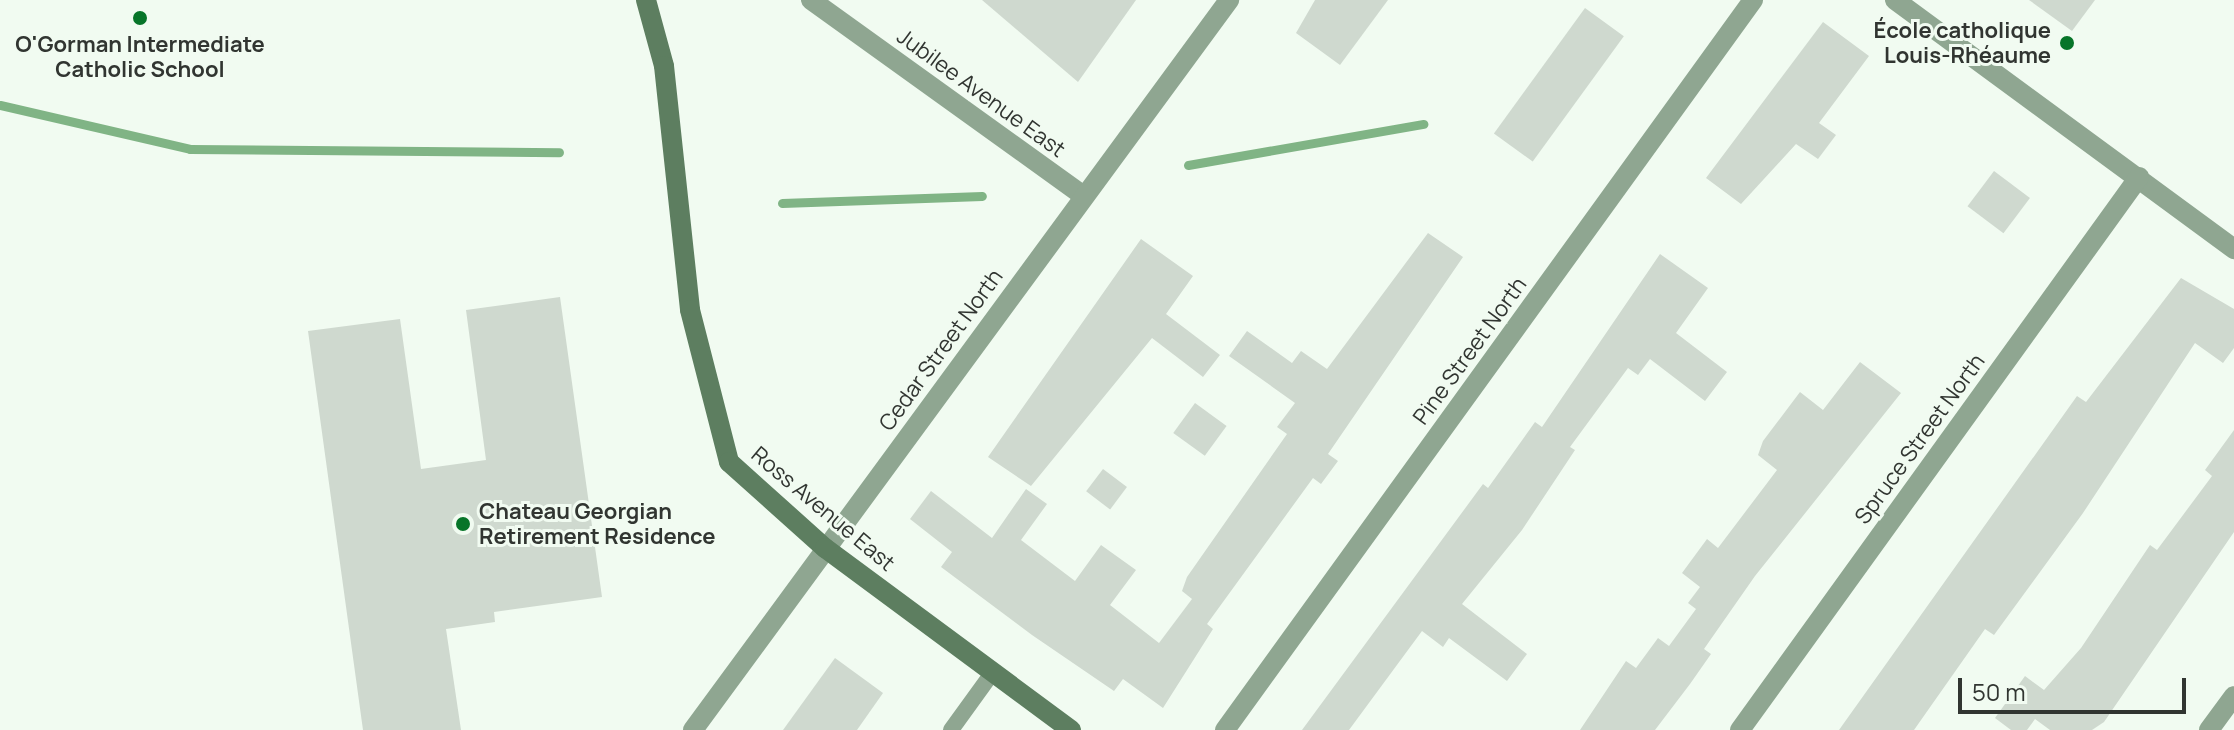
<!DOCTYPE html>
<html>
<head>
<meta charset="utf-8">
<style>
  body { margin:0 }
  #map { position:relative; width:2234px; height:730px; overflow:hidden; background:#f1fbf1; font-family:Manrope,sans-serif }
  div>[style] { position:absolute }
  .stream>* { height:9px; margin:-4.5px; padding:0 4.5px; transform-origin:4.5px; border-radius:4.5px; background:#80b485 }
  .building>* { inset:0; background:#cfd9cf; transform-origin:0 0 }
  .lane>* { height:16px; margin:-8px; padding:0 8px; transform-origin:8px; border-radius:8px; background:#8fa691 }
  .street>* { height:20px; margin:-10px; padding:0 10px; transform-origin:10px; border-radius:10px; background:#8fa691 }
  .secondary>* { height:20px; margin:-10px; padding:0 10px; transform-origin:10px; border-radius:10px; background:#5d7e60 }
  .dots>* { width:22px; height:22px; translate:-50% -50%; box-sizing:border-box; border:4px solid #f1fbf1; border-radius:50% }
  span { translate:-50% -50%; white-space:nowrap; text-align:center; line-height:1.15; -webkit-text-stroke:6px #f1fbf1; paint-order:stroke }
  .poi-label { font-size:22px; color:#313531; font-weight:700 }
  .right { translate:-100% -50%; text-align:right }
  .left { translate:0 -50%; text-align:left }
  .street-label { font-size:22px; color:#313531 }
  .scale { position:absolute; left:1958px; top:678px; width:228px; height:36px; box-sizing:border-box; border:4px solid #313531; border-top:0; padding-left:10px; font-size:24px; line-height:28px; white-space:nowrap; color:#313531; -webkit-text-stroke:6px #f1fbf1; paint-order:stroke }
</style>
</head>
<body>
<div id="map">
  <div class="stream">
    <div style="left:0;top:105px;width:195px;rotate:13deg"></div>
    <div style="left:190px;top:149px;width:369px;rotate:0.5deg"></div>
    <div style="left:1188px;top:165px;width:239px;rotate:-9.9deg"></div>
    <div style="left:782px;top:203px;width:200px;rotate:-2deg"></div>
  </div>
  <div class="building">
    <div style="clip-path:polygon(982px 0,1136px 0,1078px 82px)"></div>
    <div style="clip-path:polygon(1315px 0,1388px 0,1340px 65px,1296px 33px)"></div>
    <div style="clip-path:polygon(2029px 0,2095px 0,2072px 31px)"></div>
    <div style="left:1585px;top:8px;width:48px;height:155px;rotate:36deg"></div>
    <div style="clip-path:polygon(1823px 22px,1869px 56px,1819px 123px,1836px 135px,1818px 159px,1796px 144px,1741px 204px,1706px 178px)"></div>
    <div style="left:1994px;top:171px;width:45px;height:44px;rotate:37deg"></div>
    <div style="clip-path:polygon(1428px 233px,1463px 257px,1328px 454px,1338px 461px,1321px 484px,1313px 478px,1207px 624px,1213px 629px,1163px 708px,1123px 679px,1114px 691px,1032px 635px,941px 567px,952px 552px,910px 519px,931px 491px,992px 538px,1026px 489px,1047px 504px,1021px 540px,1075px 581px,1101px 545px,1136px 570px,1110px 605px,1159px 643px,1192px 599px,1182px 591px,1187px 577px,1287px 434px,1277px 427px,1295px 403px,1229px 356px,1247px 331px,1292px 363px,1301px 351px,1327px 369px)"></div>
    <div style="clip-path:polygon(1141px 239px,1193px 276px,1166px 314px,1220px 355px,1203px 377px,1152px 338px,1031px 486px,988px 457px)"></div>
    <div style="clip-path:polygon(1660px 254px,1708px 288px,1676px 333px,1727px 372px,1705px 401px,1650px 359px,1638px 375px,1628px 368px,1570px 447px,1575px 450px,1522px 530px,1462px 604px,1527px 654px,1507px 681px,1449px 638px,1443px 647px,1422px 631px,1349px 730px,1302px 730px,1483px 484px,1488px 488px,1535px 422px,1542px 427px)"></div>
    <div style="clip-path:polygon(2181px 278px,2234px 309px,2234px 348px,2223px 363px,2195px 343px,2083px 513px,1994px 635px,1985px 629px,1914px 730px,1839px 730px,2077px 396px,2086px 402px)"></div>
    <div style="clip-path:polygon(560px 297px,602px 597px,494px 612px,495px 622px,446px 629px,461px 730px,363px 730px,308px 331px,400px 319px,421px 469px,486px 460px,466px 310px)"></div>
    <div style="clip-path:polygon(1860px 362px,1901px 393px,1755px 576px,1704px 649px,1711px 654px,1690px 684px,1655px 730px,1580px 730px,1626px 661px,1636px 668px,1658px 638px,1669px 646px,1696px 609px,1688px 603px,1700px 587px,1682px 573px,1707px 539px,1718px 548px,1777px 470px,1758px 455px,1763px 441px,1800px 392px,1823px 410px)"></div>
    <div style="left:1195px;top:403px;width:39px;height:37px;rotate:36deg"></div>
    <div style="clip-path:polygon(2234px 430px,2234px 532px,2104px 722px,2092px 730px,2050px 730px,2035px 719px,2027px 730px,2011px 730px,1995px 718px,2025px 676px,2044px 690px,2081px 648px,2150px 545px,2157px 550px,2212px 476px,2205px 470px)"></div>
    <div style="left:1103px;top:469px;width:30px;height:28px;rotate:37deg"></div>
    <div style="clip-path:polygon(835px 658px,883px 693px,857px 730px,783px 730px)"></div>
  </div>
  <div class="lane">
    <div style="left:951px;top:730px;width:72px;rotate:-54.1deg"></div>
  </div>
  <div class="street">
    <div style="left:811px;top:0;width:336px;rotate:35.7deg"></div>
    <div style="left:1895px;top:0;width:421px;rotate:36.3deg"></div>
    <div style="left:693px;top:730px;width:906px;rotate:-53.71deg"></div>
    <div style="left:1225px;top:730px;width:901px;rotate:-54.12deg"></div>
    <div style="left:1740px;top:730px;width:682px;rotate:-54.19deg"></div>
    <div style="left:2209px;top:730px;width:42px;rotate:-53.7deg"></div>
  </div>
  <div class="secondary">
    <div style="left:646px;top:0;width:68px;rotate:74.7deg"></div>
    <div style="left:664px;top:66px;width:245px;rotate:83.9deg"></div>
    <div style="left:690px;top:310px;width:157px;rotate:75.6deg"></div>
    <div style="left:729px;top:462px;width:129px;rotate:41.9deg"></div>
    <div style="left:825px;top:548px;width:306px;rotate:36.5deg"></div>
  </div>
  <div class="dots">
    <div style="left:140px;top:18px;background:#077529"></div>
    <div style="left:2067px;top:43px;background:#077529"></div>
    <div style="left:463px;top:524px;background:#077529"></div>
  </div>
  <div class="poi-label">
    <span class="right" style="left:2051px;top:43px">École catholique<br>Louis-Rhéaume</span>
    <span style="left:140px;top:57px">O'Gorman Intermediate<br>Catholic School</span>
    <span class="left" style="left:479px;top:524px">Chateau Georgian<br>Retirement Residence</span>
  </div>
  <div class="street-label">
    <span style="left:981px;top:93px;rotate:36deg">Jubilee Avenue East</span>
    <span style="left:941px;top:350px;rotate:-54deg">Cedar Street North</span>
    <span style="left:1470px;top:351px;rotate:-54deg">Pine Street North</span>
    <span style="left:1920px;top:439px;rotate:-54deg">Spruce Street North</span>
    <span style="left:823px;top:509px;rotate:40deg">Ross Avenue East</span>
  </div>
  <div class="scale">50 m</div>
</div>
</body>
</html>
